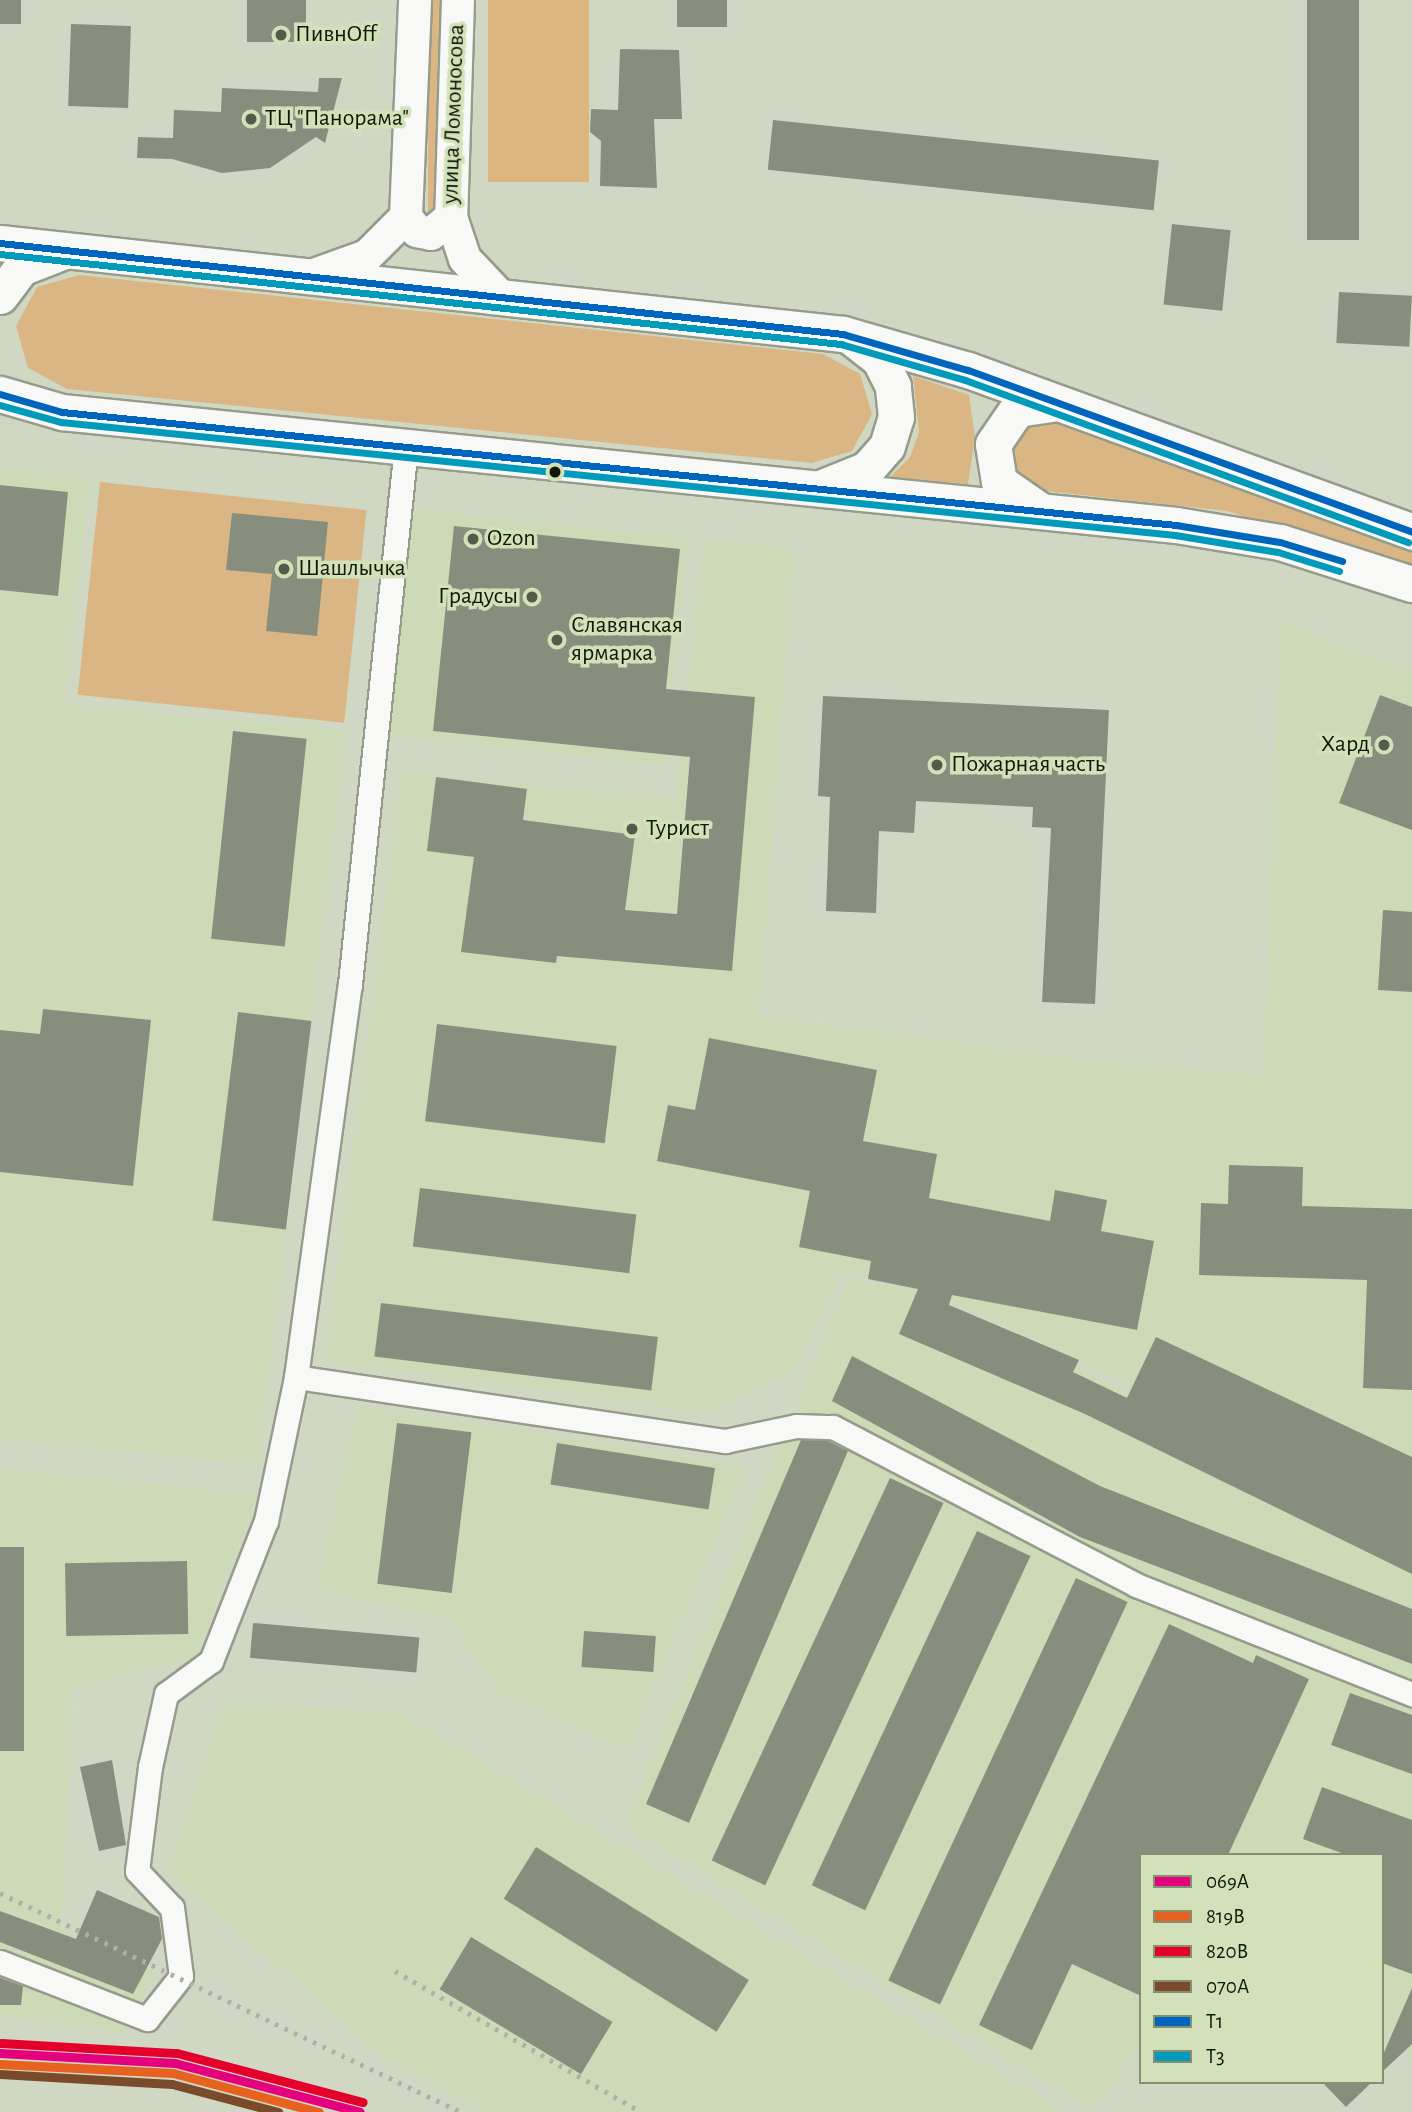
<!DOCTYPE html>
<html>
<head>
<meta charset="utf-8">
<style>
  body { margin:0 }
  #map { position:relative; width:1412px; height:2112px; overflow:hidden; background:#d0d8c3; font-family:"Alegreya Sans",sans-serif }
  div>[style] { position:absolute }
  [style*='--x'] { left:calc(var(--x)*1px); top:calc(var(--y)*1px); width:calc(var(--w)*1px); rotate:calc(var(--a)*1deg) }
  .built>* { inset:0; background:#cddab7; transform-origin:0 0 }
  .green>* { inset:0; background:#dab685; transform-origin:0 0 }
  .forest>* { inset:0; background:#ddb57e; transform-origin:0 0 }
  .building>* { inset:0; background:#888e7e; transform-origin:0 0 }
  .roads { filter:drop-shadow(2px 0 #969c8b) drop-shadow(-2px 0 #969c8b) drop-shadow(0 2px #969c8b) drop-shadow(0 -2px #969c8b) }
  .street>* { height:23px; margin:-11.5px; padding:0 11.5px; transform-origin:11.5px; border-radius:11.5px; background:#f8f9f6 }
  .secondary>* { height:32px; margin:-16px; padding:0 16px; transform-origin:16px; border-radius:16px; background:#f8f9f6 }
  .primary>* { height:35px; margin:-17.5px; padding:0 17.5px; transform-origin:17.5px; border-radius:17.5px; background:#f8f9f6 }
  .rail>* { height:5px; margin-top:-2.5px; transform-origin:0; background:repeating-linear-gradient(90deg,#aeb0aa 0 3.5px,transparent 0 10.5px) }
  .bus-1>* { height:7px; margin:-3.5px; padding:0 3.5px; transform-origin:3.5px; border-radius:3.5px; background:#0065bd }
  .bus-2>* { height:7px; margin:-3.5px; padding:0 3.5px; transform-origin:3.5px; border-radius:3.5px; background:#029aba }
  .rail-1>* { height:9px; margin:-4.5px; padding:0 4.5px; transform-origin:4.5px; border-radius:4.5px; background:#e5007d }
  .rail-2>* { height:9px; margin:-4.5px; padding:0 4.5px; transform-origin:4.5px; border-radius:4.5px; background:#e76121 }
  .rail-3>* { height:9px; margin:-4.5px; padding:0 4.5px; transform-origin:4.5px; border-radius:4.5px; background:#e4002b }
  .rail-4>* { height:9px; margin:-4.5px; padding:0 4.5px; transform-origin:4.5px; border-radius:4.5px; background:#7a4b2a }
  .dots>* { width:19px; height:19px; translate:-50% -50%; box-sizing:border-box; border:4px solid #d2e1ba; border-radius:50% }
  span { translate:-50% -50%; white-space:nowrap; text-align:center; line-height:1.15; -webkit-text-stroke:7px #d2e1ba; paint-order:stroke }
  .poi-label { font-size:24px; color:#121709 }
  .left { translate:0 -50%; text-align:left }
  .right { translate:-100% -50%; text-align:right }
  .street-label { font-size:24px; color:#121709 }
  .legend { position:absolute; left:1139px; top:1853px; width:245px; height:231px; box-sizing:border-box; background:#d2e1ba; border:2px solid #859073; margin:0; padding:9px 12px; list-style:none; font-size:21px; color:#121709 }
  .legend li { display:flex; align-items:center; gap:14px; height:35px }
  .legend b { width:35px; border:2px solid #859073 }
</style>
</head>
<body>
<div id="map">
  <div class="built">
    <div style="clip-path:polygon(0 468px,90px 478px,64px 705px,346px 730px,258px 1464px,0 1439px)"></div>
    <div style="left:407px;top:508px;width:282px;height:228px;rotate:6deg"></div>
    <div style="clip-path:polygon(704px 540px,794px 548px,759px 1016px,1096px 1061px,1263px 1075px,1281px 623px,1412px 670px,1412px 1518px,921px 1285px,842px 1274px,793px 1371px,707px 1413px,326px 1361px,401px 773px,675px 799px)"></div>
    <div style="clip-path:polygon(848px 1280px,910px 1289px,1412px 1527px,1412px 2058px,1382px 2029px,1382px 1855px,1141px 1855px,1141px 2044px,1091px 2109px,624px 1825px)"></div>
    <div style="clip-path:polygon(357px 1405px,746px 1467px,627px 1750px,500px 1693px,452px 1620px,318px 1589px)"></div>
    <div style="clip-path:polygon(0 1468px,257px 1495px,196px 1655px,73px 1688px,61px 1930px,156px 1972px,123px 2033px,0 2015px)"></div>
    <div style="clip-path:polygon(222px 1703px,401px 1713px,1065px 2112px,490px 2112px,388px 2060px,169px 1874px)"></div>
  </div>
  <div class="green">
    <div style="left:428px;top:0;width:16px;height:213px"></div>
    <div style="clip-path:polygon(79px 275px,823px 354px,860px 374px,872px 414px,852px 451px,812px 463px,67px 389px,28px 368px,16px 326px,37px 287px)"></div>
    <div style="clip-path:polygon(913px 376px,969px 395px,975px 437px,968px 484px,890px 477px,910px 457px,919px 432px)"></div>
    <div style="clip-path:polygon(1053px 419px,1412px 543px,1412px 569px,1227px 511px,1036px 490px,1013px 474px,1009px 446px,1025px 423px)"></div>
    <div style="left:100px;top:482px;width:268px;height:214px;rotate:6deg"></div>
  </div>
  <div class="forest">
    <div style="left:488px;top:0;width:101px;height:182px"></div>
  </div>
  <div class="building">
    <div style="left:0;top:0;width:21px;height:24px"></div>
    <div style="left:247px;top:0;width:59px;height:42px"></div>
    <div style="left:677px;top:0;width:50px;height:27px"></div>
    <div style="left:1307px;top:0;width:52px;height:240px"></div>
    <div style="left:71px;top:24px;width:60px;height:82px;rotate:2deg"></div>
    <div style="clip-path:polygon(620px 49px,679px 50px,682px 119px,654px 119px,657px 188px,600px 186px,601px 141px,590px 132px,591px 109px,618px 110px)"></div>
    <div style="clip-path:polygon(319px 78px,342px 78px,325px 143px,316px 137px,270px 168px,222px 173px,172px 159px,137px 158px,138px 137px,173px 138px,174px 110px,221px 112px,222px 88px,318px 92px)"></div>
    <div style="left:773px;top:120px;width:388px;height:50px;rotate:6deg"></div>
    <div style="left:1172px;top:224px;width:59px;height:81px;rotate:6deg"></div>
    <div style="left:1339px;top:292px;width:73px;height:51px;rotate:3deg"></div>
    <div style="clip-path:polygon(0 485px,68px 492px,58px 596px,0 590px)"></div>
    <div style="clip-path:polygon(232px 513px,328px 522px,317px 636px,266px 631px,272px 574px,226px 570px)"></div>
    <div style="clip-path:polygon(454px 526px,680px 549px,666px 689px,755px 697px,732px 971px,557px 956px,556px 963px,461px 952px,474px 857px,427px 851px,436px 777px,527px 789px,523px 820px,635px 835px,625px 910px,677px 914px,690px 757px,433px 731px)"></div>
    <div style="clip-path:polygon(1380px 695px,1412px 707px,1412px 830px,1339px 803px)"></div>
    <div style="clip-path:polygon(823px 696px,1109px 710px,1095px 1004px,1042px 1002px,1051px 828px,1032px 827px,1033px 807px,916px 801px,914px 833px,879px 831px,876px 913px,826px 911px,830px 797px,818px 796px)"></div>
    <div style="left:233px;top:731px;width:74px;height:209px;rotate:6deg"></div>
    <div style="clip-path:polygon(1383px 910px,1412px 912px,1412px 992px,1378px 990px)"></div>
    <div style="clip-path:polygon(43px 1009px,151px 1020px,133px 1186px,0 1172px,0 1030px,40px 1034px)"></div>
    <div style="left:238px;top:1012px;width:74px;height:210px;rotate:7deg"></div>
    <div style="left:437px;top:1024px;width:181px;height:98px;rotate:7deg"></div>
    <div style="clip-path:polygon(709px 1038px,877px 1070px,863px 1141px,937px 1154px,929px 1198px,1050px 1221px,1055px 1190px,1107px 1200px,1101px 1231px,1154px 1241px,1137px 1330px,952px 1295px,949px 1305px,1079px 1360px,1073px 1372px,1127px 1398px,1156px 1337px,1412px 1457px,1412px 1574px,1085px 1414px,899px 1334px,918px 1289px,868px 1279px,871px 1261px,799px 1247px,810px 1191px,657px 1161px,668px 1105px,695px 1110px)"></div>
    <div style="clip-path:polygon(1229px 1165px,1303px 1167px,1302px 1206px,1412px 1209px,1412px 1390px,1363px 1388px,1367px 1280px,1199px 1275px,1201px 1203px,1228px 1204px)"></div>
    <div style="left:420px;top:1188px;width:218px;height:59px;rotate:7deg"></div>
    <div style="left:381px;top:1303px;width:279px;height:54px;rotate:7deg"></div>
    <div style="clip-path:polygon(852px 1356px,1100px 1486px,1412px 1609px,1412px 1664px,1080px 1537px,832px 1401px)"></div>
    <div style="left:397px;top:1423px;width:75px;height:162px;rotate:7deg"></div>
    <div style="clip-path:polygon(801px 1440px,828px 1441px,848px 1451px,689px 1823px,646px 1804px)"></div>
    <div style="left:557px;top:1443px;width:160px;height:42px;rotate:9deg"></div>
    <div style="left:890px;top:1478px;width:59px;height:422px;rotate:25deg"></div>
    <div style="left:977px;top:1531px;width:59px;height:391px;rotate:25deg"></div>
    <div style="left:0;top:1547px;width:24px;height:204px"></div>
    <div style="left:187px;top:1561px;width:73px;height:122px;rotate:89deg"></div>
    <div style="left:1076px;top:1578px;width:57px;height:444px;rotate:25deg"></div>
    <div style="left:253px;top:1623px;width:167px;height:35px;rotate:5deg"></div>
    <div style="clip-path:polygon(1169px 1624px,1253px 1663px,1256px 1655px,1309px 1679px,1228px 1855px,1141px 1855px,1141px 1996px,1072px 1964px,1032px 2050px,979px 2025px)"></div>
    <div style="left:584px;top:1631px;width:72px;height:36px;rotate:4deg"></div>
    <div style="clip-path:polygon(1350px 1693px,1412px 1715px,1412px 1774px,1331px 1745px)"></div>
    <div style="clip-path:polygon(112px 1760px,126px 1845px,99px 1851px,80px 1767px)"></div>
    <div style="clip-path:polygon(1322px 1787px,1412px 1820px,1412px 1974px,1382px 1963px,1382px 1855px,1347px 1855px,1303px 1839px)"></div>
    <div style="left:536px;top:1847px;width:251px;height:61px;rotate:32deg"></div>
    <div style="clip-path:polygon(97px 1890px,159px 1917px,162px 1939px,133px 1994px,0 1942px,0 1911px,76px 1939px)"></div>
    <div style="left:471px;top:1937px;width:165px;height:61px;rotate:31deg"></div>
    <div style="clip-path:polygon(0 1978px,23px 1986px,21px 2005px,0 2005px)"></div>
    <div style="clip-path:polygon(1412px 1988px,1412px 2044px,1382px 2072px,1382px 2057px)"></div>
    <div style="clip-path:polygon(1322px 2082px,1372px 2082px,1346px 2107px)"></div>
  </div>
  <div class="roads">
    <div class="street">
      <div style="--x:296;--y:1377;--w:434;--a:8.5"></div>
      <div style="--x:725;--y:1441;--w:73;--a:-11.9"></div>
      <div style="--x:796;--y:1426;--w:37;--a:2"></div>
      <div style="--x:833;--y:1427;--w:342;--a:27.5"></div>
      <div style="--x:1136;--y:1585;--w:297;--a:21.6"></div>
      <div style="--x:0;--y:1962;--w:158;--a:21.2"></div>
      <div style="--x:147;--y:2019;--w:55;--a:-51.7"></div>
      <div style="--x:181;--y:1976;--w:69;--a:-97.5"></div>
      <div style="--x:172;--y:1908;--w:51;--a:-133.4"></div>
      <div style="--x:137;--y:1871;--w:105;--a:-82.9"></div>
      <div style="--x:150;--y:1767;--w:75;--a:-77.6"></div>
      <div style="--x:166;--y:1694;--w:56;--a:-36.3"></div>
      <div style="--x:211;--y:1661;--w:150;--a:-68.6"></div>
      <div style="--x:266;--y:1521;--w:147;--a:-78.2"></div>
      <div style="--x:296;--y:1377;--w:397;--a:-82.2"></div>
      <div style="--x:350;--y:984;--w:541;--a:-84.06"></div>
    </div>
    <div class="secondary">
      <div style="--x:458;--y:0;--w:217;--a:91.8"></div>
      <div style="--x:451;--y:217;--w:44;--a:71.6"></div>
      <div style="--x:465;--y:259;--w:51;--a:46.6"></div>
      <div style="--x:406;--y:217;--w:18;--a:52"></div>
      <div style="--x:417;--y:231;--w:14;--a:12"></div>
      <div style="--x:431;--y:234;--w:26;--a:-40"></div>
      <div style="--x:311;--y:276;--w:59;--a:-19.7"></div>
      <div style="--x:367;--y:256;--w:55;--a:-45"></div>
      <div style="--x:406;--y:217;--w:217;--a:-87.6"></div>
    </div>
    <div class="primary">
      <div style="--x:0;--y:243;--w:848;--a:6.16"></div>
      <div style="--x:843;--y:334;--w:130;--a:16.1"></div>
      <div style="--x:968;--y:370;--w:473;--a:20"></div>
      <div style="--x:0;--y:296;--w:35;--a:-53"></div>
      <div style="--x:21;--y:268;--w:44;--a:-21.3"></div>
      <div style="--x:0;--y:394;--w:65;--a:16.2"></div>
      <div style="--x:62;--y:412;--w:1120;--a:5.79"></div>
      <div style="--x:1176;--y:525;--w:105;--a:9.3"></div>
      <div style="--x:1280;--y:542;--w:139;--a:17.7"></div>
      <div style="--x:825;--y:486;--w:45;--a:-22"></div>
      <div style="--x:867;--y:469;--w:30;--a:-49"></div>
      <div style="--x:887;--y:446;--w:30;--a:-73"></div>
      <div style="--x:896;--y:417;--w:31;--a:-96"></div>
      <div style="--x:893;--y:386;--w:30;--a:-117"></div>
      <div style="--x:879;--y:359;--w:34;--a:-142"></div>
      <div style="--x:1038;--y:509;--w:47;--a:-145.3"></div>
      <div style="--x:999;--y:482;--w:38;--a:-99"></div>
      <div style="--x:993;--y:444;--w:42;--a:-55.6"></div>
      <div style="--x:1017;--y:409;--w:40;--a:-8.5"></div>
    </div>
  </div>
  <div class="rail">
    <div style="--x:0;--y:1893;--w:510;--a:25.41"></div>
    <div style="--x:395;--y:1971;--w:284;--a:29.8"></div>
  </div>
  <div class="bus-1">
    <div style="--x:0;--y:243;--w:848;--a:6.16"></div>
    <div style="--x:843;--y:334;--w:130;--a:16.1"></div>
    <div style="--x:968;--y:370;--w:473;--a:20"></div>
    <div style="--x:0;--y:394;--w:65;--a:16.2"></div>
    <div style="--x:62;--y:412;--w:1120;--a:5.79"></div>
    <div style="--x:1176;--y:525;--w:105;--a:9.3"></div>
    <div style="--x:1280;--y:542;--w:65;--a:17"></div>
  </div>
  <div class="bus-2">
    <div style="--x:0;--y:254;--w:846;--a:6.11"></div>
    <div style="--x:841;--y:344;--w:129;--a:16.2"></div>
    <div style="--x:965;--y:380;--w:472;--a:20.1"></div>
    <div style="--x:0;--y:405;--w:63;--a:15.6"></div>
    <div style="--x:61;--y:422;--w:1120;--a:5.79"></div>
    <div style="--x:1175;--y:535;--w:104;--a:9.4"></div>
    <div style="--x:1278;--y:552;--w:64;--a:17.3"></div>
  </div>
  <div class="rail-1">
    <div style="--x:0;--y:2053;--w:175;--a:3.3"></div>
    <div style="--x:175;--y:2063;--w:191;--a:14.8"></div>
  </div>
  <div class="rail-2">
    <div style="--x:0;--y:2064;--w:173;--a:3"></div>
    <div style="--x:173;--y:2073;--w:151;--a:15"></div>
  </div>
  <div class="rail-3">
    <div style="--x:1;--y:2043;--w:176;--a:3.3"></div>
    <div style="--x:177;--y:2053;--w:192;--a:14.8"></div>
  </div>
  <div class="rail-4">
    <div style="--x:0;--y:2074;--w:172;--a:3.3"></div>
    <div style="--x:172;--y:2084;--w:110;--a:14.8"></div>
  </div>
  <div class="dots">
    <div style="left:281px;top:35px;background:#545b4a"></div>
    <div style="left:251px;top:119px;background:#545b4a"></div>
    <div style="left:555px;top:472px;background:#121709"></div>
    <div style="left:473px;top:539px;background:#545b4a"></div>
    <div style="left:284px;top:569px;background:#545b4a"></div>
    <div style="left:532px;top:597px;background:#545b4a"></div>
    <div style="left:557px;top:640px;background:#545b4a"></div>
    <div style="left:1384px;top:745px;background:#545b4a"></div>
    <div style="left:937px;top:765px;background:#545b4a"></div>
    <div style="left:632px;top:829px;background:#545b4a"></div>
  </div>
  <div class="poi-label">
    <span class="left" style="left:295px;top:35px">ПивнOff</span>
    <span class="left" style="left:265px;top:119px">ТЦ "Панорама"</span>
    <span class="left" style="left:487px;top:539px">Ozon</span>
    <span class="left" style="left:298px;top:569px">Шашлычка</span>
    <span class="right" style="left:518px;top:597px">Градусы</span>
    <span class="left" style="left:571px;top:640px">Славянская<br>ярмарка</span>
    <span class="right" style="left:1370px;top:745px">Хард</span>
    <span class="left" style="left:951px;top:765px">Пожарная часть</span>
    <span class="left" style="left:646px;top:829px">Турист</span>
  </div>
  <div class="street-label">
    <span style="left:454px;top:114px;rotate:-88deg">улица Ломоносова</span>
  </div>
  <ul class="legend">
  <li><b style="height:9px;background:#e5007d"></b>069А</li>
  <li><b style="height:9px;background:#e76121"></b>819В</li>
  <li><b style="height:9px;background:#e4002b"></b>820В</li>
  <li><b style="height:9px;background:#7a4b2a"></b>070А</li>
  <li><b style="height:9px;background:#0065bd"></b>Т1</li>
  <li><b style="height:9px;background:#029aba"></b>Т3</li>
  </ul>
</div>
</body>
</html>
